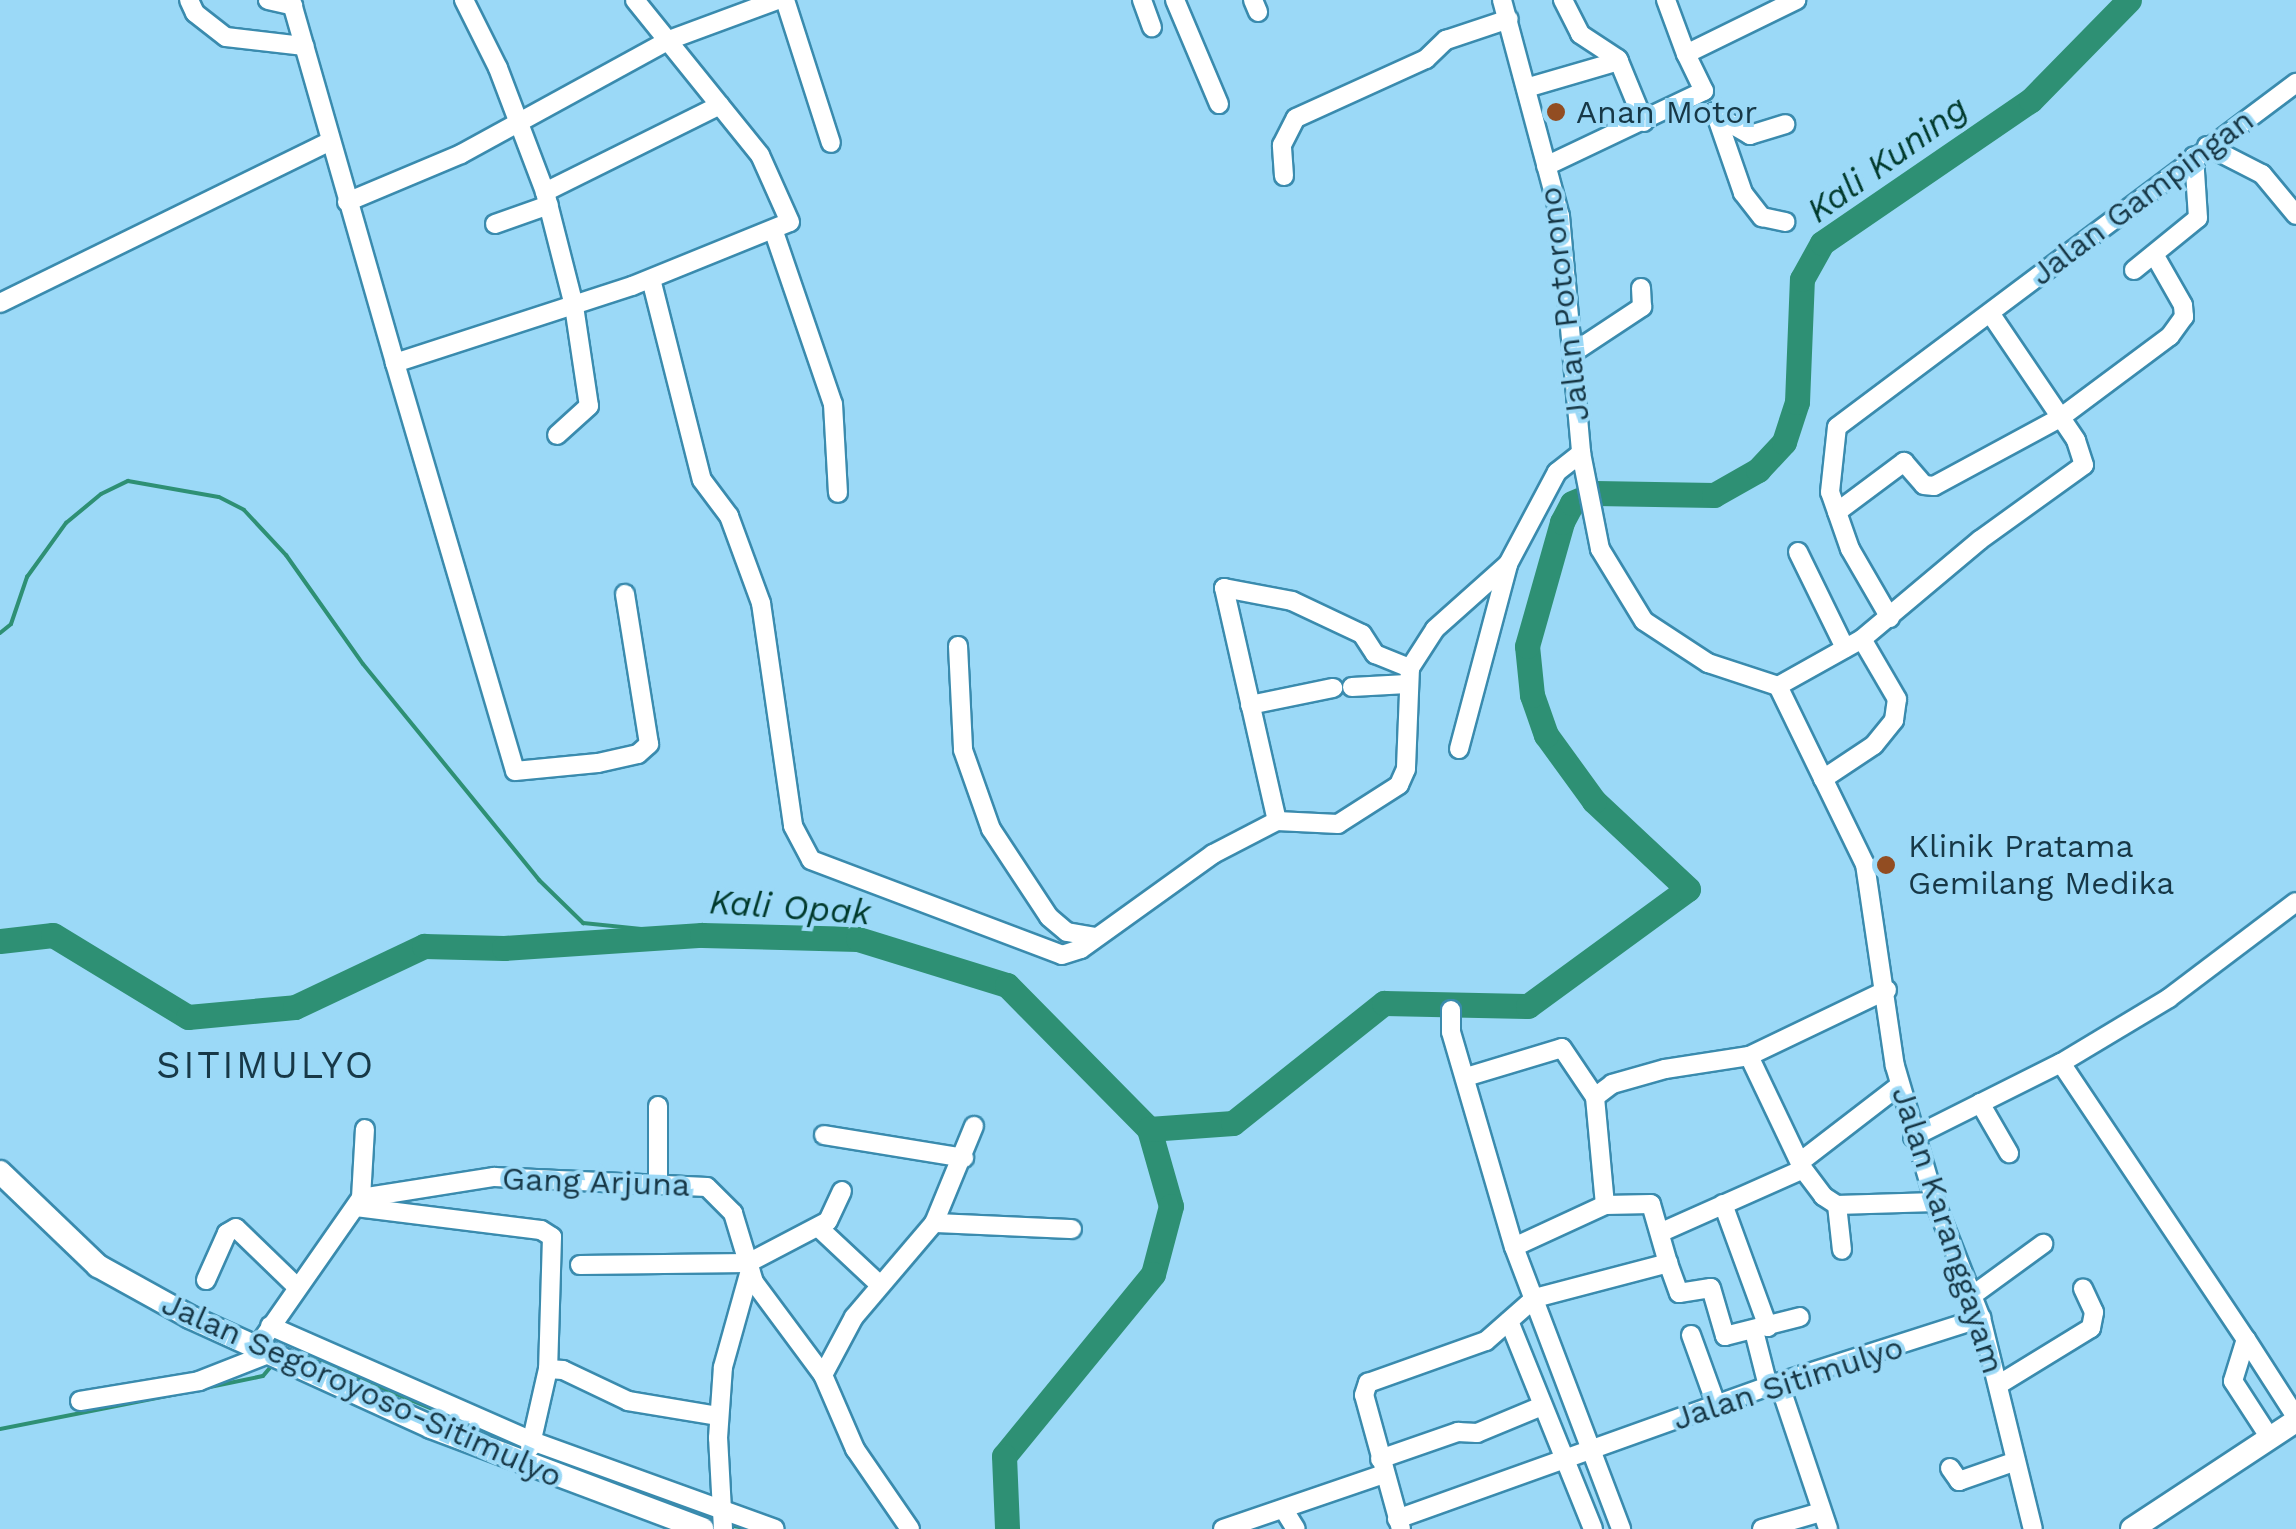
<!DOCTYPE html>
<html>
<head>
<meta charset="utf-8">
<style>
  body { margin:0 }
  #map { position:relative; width:2296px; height:1529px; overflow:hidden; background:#9bd9f7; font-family:"Work Sans",sans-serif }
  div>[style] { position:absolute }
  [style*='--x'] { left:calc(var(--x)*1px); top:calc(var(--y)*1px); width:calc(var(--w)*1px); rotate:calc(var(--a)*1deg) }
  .stream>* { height:4px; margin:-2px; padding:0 2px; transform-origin:2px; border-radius:2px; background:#2e9074 }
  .river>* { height:25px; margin:-12.5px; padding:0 12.5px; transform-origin:12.5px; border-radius:12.5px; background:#2e9074 }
  .roads { filter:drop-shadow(2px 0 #3a8bae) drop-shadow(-2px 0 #3a8bae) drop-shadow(0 2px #3a8bae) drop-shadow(0 -2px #3a8bae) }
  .minor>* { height:18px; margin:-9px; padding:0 9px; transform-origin:9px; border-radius:9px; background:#fff }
  .major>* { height:22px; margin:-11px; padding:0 11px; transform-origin:11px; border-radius:11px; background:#fff }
  .dots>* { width:28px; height:28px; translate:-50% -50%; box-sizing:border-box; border:5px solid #9bd9f7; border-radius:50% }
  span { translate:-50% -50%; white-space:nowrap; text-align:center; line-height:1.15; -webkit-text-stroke:8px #9bd9f7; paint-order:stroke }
  .poi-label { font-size:32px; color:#173847 }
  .left { translate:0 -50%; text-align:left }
  .street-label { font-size:32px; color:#173847 }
  .water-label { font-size:35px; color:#003a2c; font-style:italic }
  .quarter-label { font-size:38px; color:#173847; letter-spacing:2.5px }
</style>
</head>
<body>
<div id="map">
  <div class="stream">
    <div style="--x:0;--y:633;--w:14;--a:-39"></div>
    <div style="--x:11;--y:624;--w:50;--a:-71.2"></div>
    <div style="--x:27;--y:577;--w:67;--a:-54.2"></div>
    <div style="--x:66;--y:523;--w:45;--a:-39.6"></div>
    <div style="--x:101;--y:494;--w:30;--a:-26"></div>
    <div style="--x:128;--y:481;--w:92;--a:10"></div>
    <div style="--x:219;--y:497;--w:28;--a:27"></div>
    <div style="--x:244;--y:510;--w:62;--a:47"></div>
    <div style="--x:286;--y:555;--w:133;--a:54.8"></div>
    <div style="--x:363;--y:664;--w:279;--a:50.8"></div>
    <div style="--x:539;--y:880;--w:62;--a:44.3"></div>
    <div style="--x:583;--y:923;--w:120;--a:5.8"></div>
    <div style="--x:285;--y:1348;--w:259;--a:22.5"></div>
    <div style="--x:205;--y:1388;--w:59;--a:-11.7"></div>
    <div style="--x:263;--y:1376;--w:16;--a:-50"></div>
    <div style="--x:0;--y:1429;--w:179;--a:-11.2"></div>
    <div style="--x:533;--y:1451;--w:85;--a:22.1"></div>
    <div style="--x:639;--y:1493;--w:81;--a:20.9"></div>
    <div style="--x:729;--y:1525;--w:20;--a:11"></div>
  </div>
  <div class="river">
    <div style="--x:0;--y:941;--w:53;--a:-6.5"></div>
    <div style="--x:53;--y:935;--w:158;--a:31.3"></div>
    <div style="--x:188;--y:1017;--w:107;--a:-5.3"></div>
    <div style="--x:295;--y:1007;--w:143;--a:-25.3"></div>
    <div style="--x:424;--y:946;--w:80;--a:1.4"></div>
    <div style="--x:504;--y:948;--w:198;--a:-3.8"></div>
    <div style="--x:702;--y:935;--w:156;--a:1.5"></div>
    <div style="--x:858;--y:939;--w:156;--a:17.2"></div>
    <div style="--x:1007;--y:985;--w:202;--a:45.4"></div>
    <div style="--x:1149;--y:1129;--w:80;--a:74.1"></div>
    <div style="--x:1171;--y:1206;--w:70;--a:104.8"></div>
    <div style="--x:1153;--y:1274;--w:235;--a:129.3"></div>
    <div style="--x:1004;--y:1456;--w:73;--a:87.6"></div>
    <div style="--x:1149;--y:1129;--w:84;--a:-4.1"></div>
    <div style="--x:1233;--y:1123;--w:193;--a:-38.5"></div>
    <div style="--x:1384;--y:1003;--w:144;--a:1.2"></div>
    <div style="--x:1528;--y:1006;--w:198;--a:-36.2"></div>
    <div style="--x:1688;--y:889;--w:129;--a:-136.9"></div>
    <div style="--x:1594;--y:801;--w:82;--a:-126"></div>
    <div style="--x:1546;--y:735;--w:42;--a:-109.3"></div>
    <div style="--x:1532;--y:695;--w:49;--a:-95.8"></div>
    <div style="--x:1527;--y:646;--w:129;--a:-74.2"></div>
    <div style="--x:1562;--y:522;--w:21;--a:-62"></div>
    <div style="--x:1572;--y:503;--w:25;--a:-23"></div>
    <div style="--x:1595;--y:493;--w:119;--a:1"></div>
    <div style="--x:1714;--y:495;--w:51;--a:-29.6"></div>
    <div style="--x:1758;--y:470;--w:38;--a:-47"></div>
    <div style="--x:1784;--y:442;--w:42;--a:-72"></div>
    <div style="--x:1797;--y:402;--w:123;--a:-87.7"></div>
    <div style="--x:1802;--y:279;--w:41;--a:-60.9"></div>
    <div style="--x:1822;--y:243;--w:253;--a:-34.4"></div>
    <div style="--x:2031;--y:100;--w:140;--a:-45.6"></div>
  </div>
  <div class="roads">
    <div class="minor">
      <div style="--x:189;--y:0;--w:14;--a:65"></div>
      <div style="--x:195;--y:13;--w:39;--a:38"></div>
      <div style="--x:226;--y:37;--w:79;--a:6.6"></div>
      <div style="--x:268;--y:0;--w:26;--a:13"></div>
      <div style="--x:291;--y:0;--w:378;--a:74"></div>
      <div style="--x:395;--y:363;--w:249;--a:-18"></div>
      <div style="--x:632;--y:286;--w:170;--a:-22.1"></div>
      <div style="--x:790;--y:222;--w:73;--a:-114.1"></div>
      <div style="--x:760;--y:155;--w:199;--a:-128.9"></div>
      <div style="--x:464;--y:0;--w:76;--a:63.4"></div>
      <div style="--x:498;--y:68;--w:133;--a:69.2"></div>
      <div style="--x:545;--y:192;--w:118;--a:75.7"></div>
      <div style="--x:574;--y:306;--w:101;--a:81.5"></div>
      <div style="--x:589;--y:406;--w:43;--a:137.8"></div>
      <div style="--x:785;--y:0;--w:150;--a:72.2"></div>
      <div style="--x:1142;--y:0;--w:29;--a:70"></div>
      <div style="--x:1175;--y:0;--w:113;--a:67.1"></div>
      <div style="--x:1253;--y:0;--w:13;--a:67"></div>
      <div style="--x:1502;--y:0;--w:224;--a:75"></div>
      <div style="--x:1560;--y:216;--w:238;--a:84.9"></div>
      <div style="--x:1581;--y:453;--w:98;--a:78.8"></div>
      <div style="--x:1600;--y:549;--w:84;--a:58.6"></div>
      <div style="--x:1644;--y:621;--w:77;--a:33.3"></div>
      <div style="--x:1708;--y:663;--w:74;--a:18.2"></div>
      <div style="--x:1778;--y:686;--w:198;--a:64"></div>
      <div style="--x:1865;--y:864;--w:204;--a:81.6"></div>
      <div style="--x:1895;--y:1066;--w:142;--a:73.6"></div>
      <div style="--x:1935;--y:1202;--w:125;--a:68.4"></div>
      <div style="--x:1981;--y:1318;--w:217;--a:76.2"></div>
      <div style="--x:1563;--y:0;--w:38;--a:63"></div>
      <div style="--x:1580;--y:34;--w:45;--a:33.3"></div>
      <div style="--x:1618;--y:59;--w:68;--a:67.6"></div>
      <div style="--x:1666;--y:0;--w:58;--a:69.7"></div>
      <div style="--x:1526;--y:88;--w:97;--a:-16.2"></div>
      <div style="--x:1715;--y:112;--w:86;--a:70.9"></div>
      <div style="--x:1743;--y:193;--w:31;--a:52"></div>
      <div style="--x:1762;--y:217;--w:24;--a:12"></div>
      <div style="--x:1719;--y:117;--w:36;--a:30"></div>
      <div style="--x:1750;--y:135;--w:37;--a:-17"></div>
      <div style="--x:2207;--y:146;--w:62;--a:27"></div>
      <div style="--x:2262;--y:174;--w:53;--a:50.3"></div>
      <div style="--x:1546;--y:166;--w:175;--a:-25.4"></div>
      <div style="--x:1704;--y:91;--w:41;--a:-115.9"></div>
      <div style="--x:1686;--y:54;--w:123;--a:-26.1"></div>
      <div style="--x:1284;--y:176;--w:31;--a:-94"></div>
      <div style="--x:1282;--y:145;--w:30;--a:-63"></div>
      <div style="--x:1296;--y:118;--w:143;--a:-24.4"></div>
      <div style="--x:1426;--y:59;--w:28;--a:-44"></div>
      <div style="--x:1446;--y:40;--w:66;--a:-18.4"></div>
      <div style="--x:545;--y:192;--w:195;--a:-26.4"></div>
      <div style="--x:347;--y:202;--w:124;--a:-22.8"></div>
      <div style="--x:461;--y:154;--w:237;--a:-28.7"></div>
      <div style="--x:669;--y:40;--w:115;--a:-20.3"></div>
      <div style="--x:495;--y:224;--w:57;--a:-19.4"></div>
      <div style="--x:774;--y:232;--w:182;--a:71.1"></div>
      <div style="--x:833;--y:404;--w:89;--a:86.8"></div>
      <div style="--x:2134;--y:270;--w:82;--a:-39.1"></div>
      <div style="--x:2198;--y:218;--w:62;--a:-93.7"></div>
      <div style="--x:651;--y:279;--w:207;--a:75.8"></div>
      <div style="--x:702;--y:480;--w:45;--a:53.1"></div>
      <div style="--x:729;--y:516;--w:93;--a:69.8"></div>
      <div style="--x:761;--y:603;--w:225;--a:81.8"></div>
      <div style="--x:793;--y:826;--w:38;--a:62"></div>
      <div style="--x:811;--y:860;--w:268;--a:20.7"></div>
      <div style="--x:1062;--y:955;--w:20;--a:-18"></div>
      <div style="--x:1081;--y:949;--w:163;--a:-35.7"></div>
      <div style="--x:1213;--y:854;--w:72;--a:-27.3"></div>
      <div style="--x:0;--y:303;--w:366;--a:-26.1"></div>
      <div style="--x:1574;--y:352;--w:82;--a:-33.5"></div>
      <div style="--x:1642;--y:307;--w:19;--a:-93"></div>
      <div style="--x:395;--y:363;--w:425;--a:73.6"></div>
      <div style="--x:515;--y:771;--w:83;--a:-5.5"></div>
      <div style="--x:598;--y:763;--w:41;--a:-12.7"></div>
      <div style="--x:638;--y:754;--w:15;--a:-42"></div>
      <div style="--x:649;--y:744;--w:152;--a:-99.1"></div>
      <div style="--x:1837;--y:512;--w:84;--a:-36.7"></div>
      <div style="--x:1904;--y:462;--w:30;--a:49"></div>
      <div style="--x:1924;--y:485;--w:10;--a:6"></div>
      <div style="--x:1934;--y:486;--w:143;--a:-28.4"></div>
      <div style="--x:2060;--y:418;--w:137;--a:-36.7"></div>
      <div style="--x:2170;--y:336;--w:24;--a:-54"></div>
      <div style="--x:2184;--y:317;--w:12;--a:-95"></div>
      <div style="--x:2183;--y:305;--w:56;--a:-119.7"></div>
      <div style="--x:1798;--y:552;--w:107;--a:63.9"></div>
      <div style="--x:1890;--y:618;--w:80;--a:-120.1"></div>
      <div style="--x:1850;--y:549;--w:60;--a:-109.3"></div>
      <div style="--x:1830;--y:492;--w:65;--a:-83.9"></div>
      <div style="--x:1837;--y:427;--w:574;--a:-36.85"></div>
      <div style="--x:958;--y:646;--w:104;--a:87.2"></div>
      <div style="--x:963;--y:750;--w:84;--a:70.5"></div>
      <div style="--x:991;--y:829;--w:105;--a:56.6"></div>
      <div style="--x:1049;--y:917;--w:23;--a:40"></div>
      <div style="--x:1067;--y:932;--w:28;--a:10"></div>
      <div style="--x:1410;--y:668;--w:101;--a:92.3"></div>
      <div style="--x:1406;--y:769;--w:17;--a:114"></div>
      <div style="--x:1399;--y:785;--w:72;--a:147.4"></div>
      <div style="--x:1338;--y:824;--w:61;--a:-177.2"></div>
      <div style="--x:1277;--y:821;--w:239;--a:-102.8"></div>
      <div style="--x:1224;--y:588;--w:69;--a:10.8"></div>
      <div style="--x:1292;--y:601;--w:77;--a:25.2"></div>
      <div style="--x:1362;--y:634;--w:24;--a:57"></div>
      <div style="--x:1375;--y:654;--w:38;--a:22"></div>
      <div style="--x:1410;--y:668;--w:46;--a:-57.3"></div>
      <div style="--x:1435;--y:629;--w:98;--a:-41.7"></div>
      <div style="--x:1508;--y:564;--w:104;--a:-62"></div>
      <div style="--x:1557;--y:472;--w:31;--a:-38"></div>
      <div style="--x:1778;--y:686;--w:96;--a:-29.2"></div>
      <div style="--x:1862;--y:639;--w:154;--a:-40"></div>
      <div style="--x:1980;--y:540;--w:128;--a:-35.8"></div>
      <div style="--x:2084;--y:465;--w:26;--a:-108"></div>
      <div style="--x:2076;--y:440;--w:153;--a:-124.1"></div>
      <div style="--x:1352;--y:687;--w:55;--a:-3.1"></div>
      <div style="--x:1250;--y:705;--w:85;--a:-11.6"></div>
      <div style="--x:1459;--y:749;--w:190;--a:-75.1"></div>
      <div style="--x:1823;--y:779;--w:61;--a:-33.7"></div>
      <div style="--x:1874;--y:745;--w:32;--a:-51"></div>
      <div style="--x:1894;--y:720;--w:21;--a:-82"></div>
      <div style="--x:1897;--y:699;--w:69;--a:-120.3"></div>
      <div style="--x:1451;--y:1010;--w:22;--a:90"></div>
      <div style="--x:1451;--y:1032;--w:224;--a:73.7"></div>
      <div style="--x:1749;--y:1056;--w:125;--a:64.5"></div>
      <div style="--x:1803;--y:1169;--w:34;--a:53"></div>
      <div style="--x:1823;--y:1196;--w:17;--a:33"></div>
      <div style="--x:1837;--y:1205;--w:98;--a:-1.8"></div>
      <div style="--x:2061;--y:1063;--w:332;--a:56.2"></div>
      <div style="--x:2246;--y:1339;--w:44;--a:107.2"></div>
      <div style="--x:2233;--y:1381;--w:68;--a:57"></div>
      <div style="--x:1466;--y:1077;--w:100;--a:-16.8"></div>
      <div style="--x:1562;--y:1048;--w:59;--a:56"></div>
      <div style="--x:1980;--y:1103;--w:58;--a:59.9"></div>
      <div style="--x:824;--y:1135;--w:142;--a:9.3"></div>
      <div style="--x:1913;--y:1137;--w:165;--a:-26.6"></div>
      <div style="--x:2061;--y:1063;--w:126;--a:-31"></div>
      <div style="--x:2169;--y:998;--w:159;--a:-37.1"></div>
      <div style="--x:1800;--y:1162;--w:126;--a:-37.6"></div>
      <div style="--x:658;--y:1181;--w:75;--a:-90"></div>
      <div style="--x:361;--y:1198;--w:135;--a:-9"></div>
      <div style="--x:494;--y:1177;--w:213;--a:2.7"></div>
      <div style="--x:707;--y:1187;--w:37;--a:45"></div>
      <div style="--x:733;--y:1213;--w:72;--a:73.1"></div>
      <div style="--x:754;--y:1282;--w:116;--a:53.4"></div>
      <div style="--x:823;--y:1375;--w:81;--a:66.6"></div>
      <div style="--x:855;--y:1449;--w:97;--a:55.5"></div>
      <div style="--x:1723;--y:1204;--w:131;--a:69.9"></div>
      <div style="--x:1605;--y:1205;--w:100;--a:155.2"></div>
      <div style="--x:1514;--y:1247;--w:302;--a:69.2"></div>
      <div style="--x:1837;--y:1205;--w:45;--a:83.7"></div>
      <div style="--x:356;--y:1207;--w:186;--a:7.1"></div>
      <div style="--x:541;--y:1230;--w:13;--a:32"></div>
      <div style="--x:552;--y:1237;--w:132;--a:91.7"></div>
      <div style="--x:548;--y:1369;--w:81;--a:102.8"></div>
      <div style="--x:934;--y:1223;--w:138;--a:2.5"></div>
      <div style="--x:818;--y:1227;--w:85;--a:43.1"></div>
      <div style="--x:1664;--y:1231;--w:152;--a:-24"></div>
      <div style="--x:1668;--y:1263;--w:32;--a:70"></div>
      <div style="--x:1679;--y:1293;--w:32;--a:-9"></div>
      <div style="--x:1711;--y:1288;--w:50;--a:73.7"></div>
      <div style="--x:1725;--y:1336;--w:77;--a:-14.2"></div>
      <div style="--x:580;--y:1265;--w:168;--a:-0.7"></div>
      <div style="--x:748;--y:1263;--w:90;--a:-27.7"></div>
      <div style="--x:828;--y:1221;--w:33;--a:-65"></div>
      <div style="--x:206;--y:1280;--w:51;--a:-65.9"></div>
      <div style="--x:227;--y:1233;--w:10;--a:-29"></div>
      <div style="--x:236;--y:1228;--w:83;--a:44"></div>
      <div style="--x:1973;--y:1295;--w:87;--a:-36.1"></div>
      <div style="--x:1509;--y:1321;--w:224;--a:68"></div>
      <div style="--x:270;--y:1326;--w:286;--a:23.7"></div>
      <div style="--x:532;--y:1441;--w:258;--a:19.9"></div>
      <div style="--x:1754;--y:1331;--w:57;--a:75.7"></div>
      <div style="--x:1691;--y:1335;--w:77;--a:70.1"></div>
      <div style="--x:2246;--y:1339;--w:93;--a:57.3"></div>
      <div style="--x:255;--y:1350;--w:185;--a:-55.1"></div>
      <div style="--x:361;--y:1198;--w:69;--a:-86.7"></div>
      <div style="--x:548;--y:1369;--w:15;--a:4"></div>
      <div style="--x:563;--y:1370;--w:72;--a:25.5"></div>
      <div style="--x:628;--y:1401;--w:92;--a:9.4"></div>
      <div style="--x:823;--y:1375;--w:66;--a:-61.9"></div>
      <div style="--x:854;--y:1317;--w:123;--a:-49.6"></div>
      <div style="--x:934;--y:1223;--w:105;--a:-67.6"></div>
      <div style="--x:1779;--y:1383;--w:154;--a:71.4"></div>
      <div style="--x:1998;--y:1385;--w:109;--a:-31.5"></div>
      <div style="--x:2091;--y:1328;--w:16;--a:-79"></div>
      <div style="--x:2094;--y:1312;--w:26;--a:-115"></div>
      <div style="--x:80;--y:1401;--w:121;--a:-9.5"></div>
      <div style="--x:199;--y:1381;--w:74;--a:-21.4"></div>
      <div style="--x:1380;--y:1459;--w:83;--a:-19.1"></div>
      <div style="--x:1458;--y:1432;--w:19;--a:3"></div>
      <div style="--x:1477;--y:1433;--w:70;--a:-22.6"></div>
      <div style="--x:1950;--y:1468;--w:16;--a:55"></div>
      <div style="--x:1959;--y:1481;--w:60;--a:-19.3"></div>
      <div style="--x:1284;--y:1510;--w:22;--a:58"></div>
      <div style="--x:1397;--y:1519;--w:394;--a:-19.7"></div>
      <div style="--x:1768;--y:1386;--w:224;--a:-17.7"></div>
      <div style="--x:723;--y:1529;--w:91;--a:-93.1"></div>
      <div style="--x:718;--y:1438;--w:71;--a:-86"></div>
      <div style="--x:723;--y:1367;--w:101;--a:-74.4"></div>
      <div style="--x:1223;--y:1529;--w:170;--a:-18.9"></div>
      <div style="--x:1401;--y:1529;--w:139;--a:-105.4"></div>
      <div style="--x:1364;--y:1395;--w:13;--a:-72"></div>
      <div style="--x:1368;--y:1383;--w:125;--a:-19.6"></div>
      <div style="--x:1486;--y:1341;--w:65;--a:-41.3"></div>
      <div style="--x:1535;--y:1298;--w:138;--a:-14.7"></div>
      <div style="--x:1668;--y:1263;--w:61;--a:-106.1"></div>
      <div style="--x:1651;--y:1204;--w:46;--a:178.8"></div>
      <div style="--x:1605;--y:1205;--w:108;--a:-95.3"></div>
      <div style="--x:1595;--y:1097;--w:21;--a:-37"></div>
      <div style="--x:1612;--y:1084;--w:55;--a:-15.8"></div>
      <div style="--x:1665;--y:1069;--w:85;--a:-8.8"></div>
      <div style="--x:1749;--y:1056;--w:153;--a:-25.6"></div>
      <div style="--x:1762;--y:1529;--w:61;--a:-16.1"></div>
    </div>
    <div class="major">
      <div style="--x:0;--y:1172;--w:136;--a:43.8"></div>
      <div style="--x:98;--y:1266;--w:105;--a:29"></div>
      <div style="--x:190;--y:1317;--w:265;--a:24.5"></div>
      <div style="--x:431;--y:1427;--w:290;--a:20.6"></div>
      <div style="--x:2132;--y:1529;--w:196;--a:-33.4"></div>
    </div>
  </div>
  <div class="dots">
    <div style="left:1556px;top:112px;background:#924d22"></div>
    <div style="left:1886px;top:865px;background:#924d22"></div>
  </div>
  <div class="poi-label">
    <span class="left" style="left:1576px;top:112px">Anan Motor</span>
    <span class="left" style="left:1908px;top:865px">Klinik Pratama<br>Gemilang Medika</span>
  </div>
  <div class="street-label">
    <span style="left:2142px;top:197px;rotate:-37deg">Jalan Gampingan</span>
    <span style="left:1564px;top:304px;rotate:-97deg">Jalan Potorono</span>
    <span style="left:596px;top:1182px;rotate:2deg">Gang Arjuna</span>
    <span style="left:1948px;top:1230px;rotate:72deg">Jalan Karanggayam</span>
    <span style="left:1788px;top:1383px;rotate:-18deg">Jalan Sitimulyo</span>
    <span style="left:362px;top:1390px;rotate:24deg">Jalan Segoroyoso-Sitimulyo</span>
  </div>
  <div class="water-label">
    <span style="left:1887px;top:159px;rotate:-36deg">Kali Kuning</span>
    <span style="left:790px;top:907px;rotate:4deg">Kali Opak</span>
  </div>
  <div class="quarter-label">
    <span style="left:266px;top:1066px">SITIMULYO</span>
  </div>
</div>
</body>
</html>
